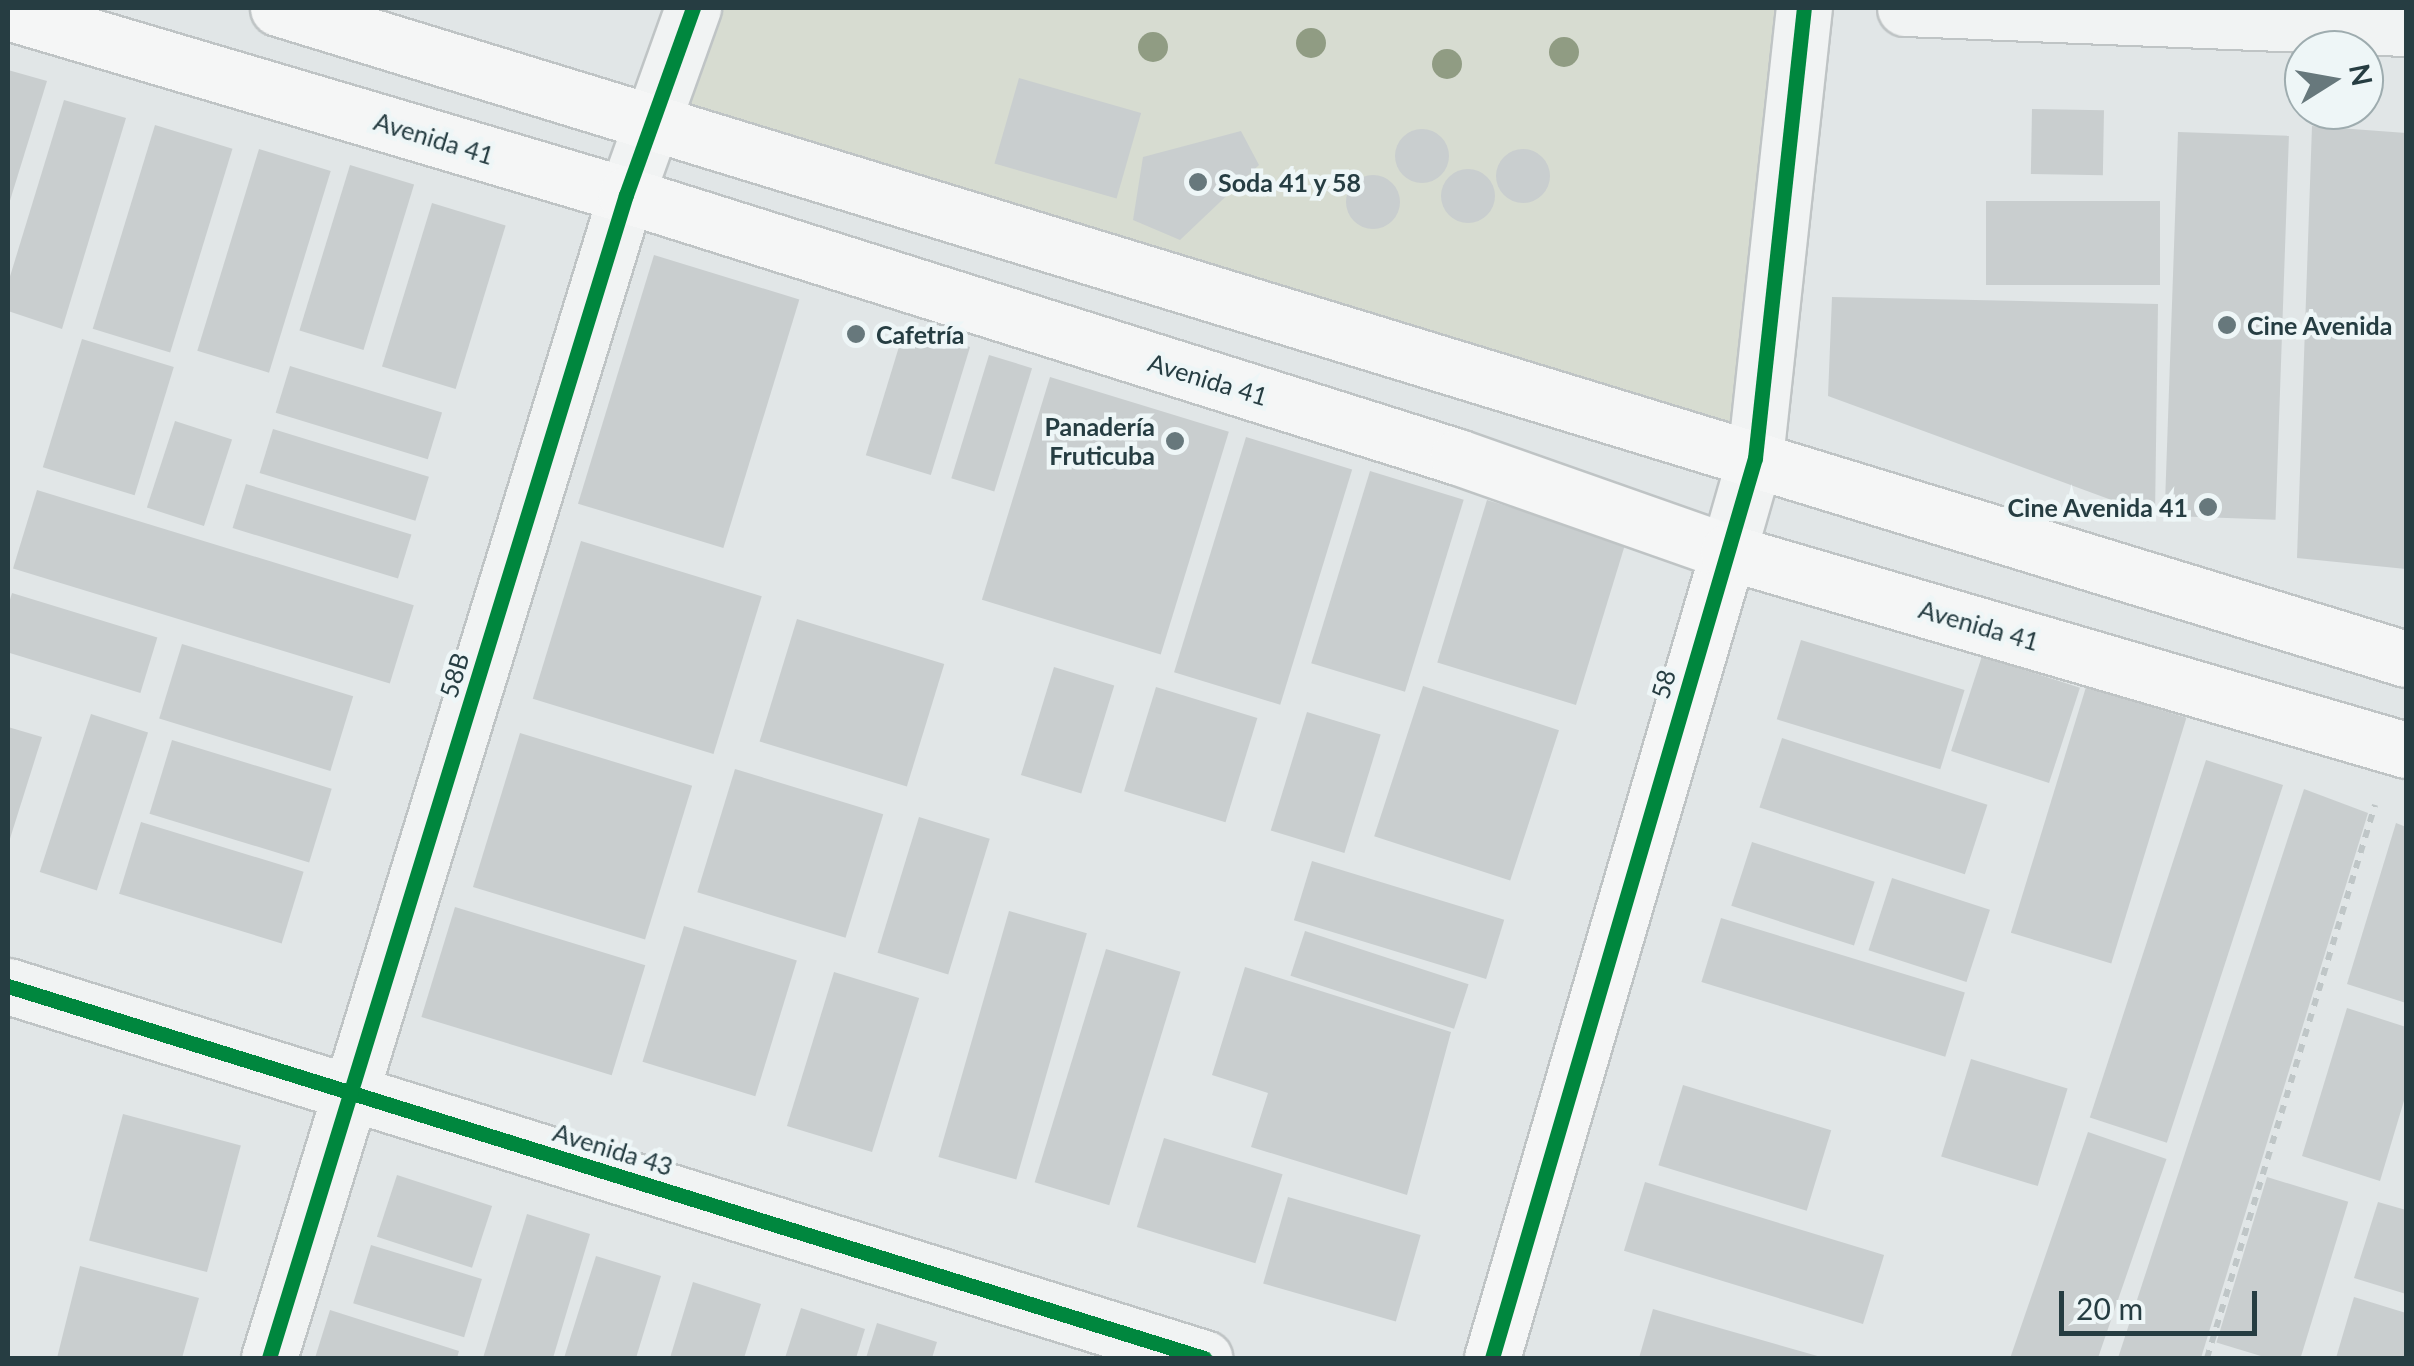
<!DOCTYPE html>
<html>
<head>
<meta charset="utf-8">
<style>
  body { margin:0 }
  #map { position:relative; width:2414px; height:1366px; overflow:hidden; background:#e1e6e7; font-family:Lato,sans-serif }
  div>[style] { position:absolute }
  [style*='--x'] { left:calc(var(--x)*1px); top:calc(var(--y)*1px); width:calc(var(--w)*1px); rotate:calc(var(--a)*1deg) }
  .green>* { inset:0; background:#d7dcd1 }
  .building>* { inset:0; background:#c9cecf; transform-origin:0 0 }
  .round { border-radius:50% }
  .path>* { height:6px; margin-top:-3px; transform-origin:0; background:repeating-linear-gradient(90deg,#bfc6c7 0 8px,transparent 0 16px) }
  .roads { filter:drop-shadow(2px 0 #bfc4c5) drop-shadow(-2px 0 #bfc4c5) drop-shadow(0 2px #bfc4c5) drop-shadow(0 -2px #bfc4c5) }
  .street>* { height:55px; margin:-27.5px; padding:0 27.5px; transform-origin:27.5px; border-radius:27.5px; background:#f1f3f3 }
  .secondary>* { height:55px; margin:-27.5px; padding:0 27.5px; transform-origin:27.5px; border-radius:27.5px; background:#f5f6f6 }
  .primary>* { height:55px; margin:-27.5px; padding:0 27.5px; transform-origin:27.5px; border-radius:27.5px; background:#f5f6f6 }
  .cycleway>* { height:15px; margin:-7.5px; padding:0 7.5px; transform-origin:7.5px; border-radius:7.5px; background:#00873e }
  .trees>* { width:30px; height:30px; margin:-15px; border-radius:50%; background:#909c83 }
  .dots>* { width:28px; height:28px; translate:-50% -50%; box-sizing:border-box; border:5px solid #eef6f7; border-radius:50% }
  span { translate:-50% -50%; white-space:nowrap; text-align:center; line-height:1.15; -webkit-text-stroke:9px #eef6f7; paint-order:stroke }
  .street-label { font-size:25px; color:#263d42 }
  .poi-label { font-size:25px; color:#263d42; font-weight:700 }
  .left { translate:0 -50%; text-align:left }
  .right { translate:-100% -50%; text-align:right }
  .frame { position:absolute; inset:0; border:10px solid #263d42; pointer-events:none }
  .north { position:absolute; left:2284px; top:30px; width:100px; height:100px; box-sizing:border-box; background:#eef6f7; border:2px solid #9eacaf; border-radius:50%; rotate:79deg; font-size:28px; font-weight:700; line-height:40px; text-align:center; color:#263d42 }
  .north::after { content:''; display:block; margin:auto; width:35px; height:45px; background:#67787c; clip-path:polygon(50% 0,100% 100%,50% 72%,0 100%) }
  .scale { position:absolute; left:2059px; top:1291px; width:198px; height:45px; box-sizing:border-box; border:5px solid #263d42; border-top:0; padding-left:12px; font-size:30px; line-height:35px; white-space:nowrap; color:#263d42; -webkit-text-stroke:8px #eef6f7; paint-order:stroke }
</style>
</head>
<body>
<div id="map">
  <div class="green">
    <div style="clip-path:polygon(693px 8px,1804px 8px,1755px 458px,654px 124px)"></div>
  </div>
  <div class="building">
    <div style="clip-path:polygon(8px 70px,47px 81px,8px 207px)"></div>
    <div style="left:1019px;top:78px;width:127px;height:89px;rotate:16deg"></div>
    <div style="clip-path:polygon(64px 100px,126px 118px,62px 329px,8px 311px,8px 283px)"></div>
    <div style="left:2032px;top:109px;width:72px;height:65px;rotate:1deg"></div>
    <div style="left:155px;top:125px;width:81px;height:213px;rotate:17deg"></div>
    <div style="clip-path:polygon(2312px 126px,2406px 133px,2406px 569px,2297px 558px)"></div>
    <div class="round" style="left:1395px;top:129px;width:54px;height:54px"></div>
    <div style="clip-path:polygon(1241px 131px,1259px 165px,1180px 240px,1133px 220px,1143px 157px)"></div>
    <div style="left:2178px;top:132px;width:111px;height:384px;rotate:2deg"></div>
    <div class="round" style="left:1496px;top:149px;width:54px;height:54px"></div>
    <div style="left:259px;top:149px;width:75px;height:211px;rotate:17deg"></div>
    <div style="left:350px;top:165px;width:67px;height:173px;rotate:17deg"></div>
    <div class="round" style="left:1441px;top:169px;width:54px;height:54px"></div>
    <div class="round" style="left:1346px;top:175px;width:54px;height:54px"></div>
    <div style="left:1986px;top:201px;width:174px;height:84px"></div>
    <div style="left:432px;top:203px;width:77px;height:171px;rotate:17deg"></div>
    <div style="left:654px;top:255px;width:152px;height:260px;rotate:17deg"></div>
    <div style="clip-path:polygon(1832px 297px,2158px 304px,2155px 516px,1828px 396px)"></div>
    <div style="left:905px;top:327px;width:68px;height:134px;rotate:17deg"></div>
    <div style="left:82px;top:339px;width:96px;height:134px;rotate:17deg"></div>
    <div style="left:989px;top:355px;width:45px;height:129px;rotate:17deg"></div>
    <div style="left:290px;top:366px;width:159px;height:49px;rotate:17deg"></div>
    <div style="left:1050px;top:377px;width:187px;height:233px;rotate:17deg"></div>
    <div style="left:175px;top:421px;width:60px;height:91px;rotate:18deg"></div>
    <div style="left:273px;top:429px;width:163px;height:46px;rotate:17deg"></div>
    <div style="left:1246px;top:437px;width:111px;height:246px;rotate:17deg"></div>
    <div style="left:1370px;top:471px;width:98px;height:201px;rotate:17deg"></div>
    <div style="left:246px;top:484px;width:173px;height:46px;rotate:17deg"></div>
    <div style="left:37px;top:490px;width:394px;height:82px;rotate:17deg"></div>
    <div style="left:1487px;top:500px;width:145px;height:170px;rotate:17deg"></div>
    <div style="left:581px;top:541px;width:189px;height:165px;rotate:17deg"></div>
    <div style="left:12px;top:593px;width:152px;height:58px;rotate:17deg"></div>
    <div style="left:797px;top:619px;width:154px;height:128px;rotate:17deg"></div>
    <div style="left:1801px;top:640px;width:171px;height:83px;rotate:17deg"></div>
    <div style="left:182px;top:644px;width:179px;height:78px;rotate:17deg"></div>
    <div style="left:1982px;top:656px;width:103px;height:100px;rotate:18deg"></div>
    <div style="left:1054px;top:667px;width:63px;height:113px;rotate:17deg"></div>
    <div style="left:1423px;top:686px;width:143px;height:158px;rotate:18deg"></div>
    <div style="left:1156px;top:687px;width:106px;height:109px;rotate:17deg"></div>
    <div style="left:2086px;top:687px;width:105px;height:257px;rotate:17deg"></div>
    <div style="left:1307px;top:712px;width:77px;height:124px;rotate:17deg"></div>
    <div style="left:91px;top:714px;width:60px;height:166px;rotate:18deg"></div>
    <div style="clip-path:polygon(8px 727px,42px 737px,8px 845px)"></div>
    <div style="left:520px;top:733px;width:180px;height:161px;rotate:17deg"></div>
    <div style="left:1782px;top:738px;width:216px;height:73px;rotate:18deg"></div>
    <div style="left:172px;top:740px;width:167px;height:77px;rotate:17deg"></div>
    <div style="left:2206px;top:760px;width:81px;height:376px;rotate:18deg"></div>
    <div style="left:735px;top:769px;width:155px;height:129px;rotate:17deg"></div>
    <div style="clip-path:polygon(2304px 789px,2368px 813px,2201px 1358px,2118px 1358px)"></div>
    <div style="left:919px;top:817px;width:74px;height:142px;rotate:17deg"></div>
    <div style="left:141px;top:822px;width:170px;height:75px;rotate:17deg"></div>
    <div style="clip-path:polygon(2396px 823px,2406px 827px,2406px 1003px,2347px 984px)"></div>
    <div style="left:1752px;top:842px;width:129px;height:67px;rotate:18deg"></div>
    <div style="left:1312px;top:861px;width:201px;height:62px;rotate:17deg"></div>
    <div style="left:1892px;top:878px;width:103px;height:76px;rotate:18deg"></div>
    <div style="left:455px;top:907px;width:199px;height:115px;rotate:17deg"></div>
    <div style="left:1009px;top:911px;width:81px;height:256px;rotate:16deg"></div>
    <div style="left:1721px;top:918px;width:255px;height:67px;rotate:17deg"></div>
    <div style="left:684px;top:926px;width:118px;height:142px;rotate:17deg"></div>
    <div style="left:1305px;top:931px;width:172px;height:47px;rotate:18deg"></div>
    <div style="left:1106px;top:949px;width:78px;height:244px;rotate:17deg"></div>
    <div style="clip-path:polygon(1245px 967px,1451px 1032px,1407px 1195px,1251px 1147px,1268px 1093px,1212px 1075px)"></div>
    <div style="left:834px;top:972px;width:89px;height:161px;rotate:17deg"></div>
    <div style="clip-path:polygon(2347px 1008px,2406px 1027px,2406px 1094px,2380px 1181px,2302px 1156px)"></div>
    <div style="left:1971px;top:1059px;width:101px;height:102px;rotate:17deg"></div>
    <div style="left:1683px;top:1085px;width:155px;height:84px;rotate:17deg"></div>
    <div style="left:123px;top:1114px;width:122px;height:131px;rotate:15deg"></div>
    <div style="left:2088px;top:1132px;width:83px;height:238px;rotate:19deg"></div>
    <div style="left:1164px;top:1138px;width:124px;height:93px;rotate:17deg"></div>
    <div style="left:397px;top:1175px;width:100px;height:65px;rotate:18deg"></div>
    <div style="left:2267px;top:1177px;width:85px;height:173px;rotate:17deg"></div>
    <div style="left:1645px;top:1182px;width:250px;height:72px;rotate:17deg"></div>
    <div style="left:1288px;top:1197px;width:138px;height:90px;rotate:16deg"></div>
    <div style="clip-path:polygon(2378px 1202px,2406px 1210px,2406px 1294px,2354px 1278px)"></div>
    <div style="clip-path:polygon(527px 1214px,590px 1234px,553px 1358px,483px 1358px)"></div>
    <div style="left:371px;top:1245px;width:116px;height:61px;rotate:17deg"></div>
    <div style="clip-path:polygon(596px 1256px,661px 1276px,636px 1358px,564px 1358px)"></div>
    <div style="clip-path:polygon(80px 1266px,199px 1298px,182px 1358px,57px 1358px)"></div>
    <div style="clip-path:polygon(693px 1282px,761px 1304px,744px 1358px,670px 1358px)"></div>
    <div style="clip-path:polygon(2354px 1297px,2406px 1313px,2406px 1358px,2336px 1358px)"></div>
    <div style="clip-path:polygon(801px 1308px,865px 1329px,856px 1358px,785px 1358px)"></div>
    <div style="clip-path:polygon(1653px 1309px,1821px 1357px,1821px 1358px,1639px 1358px)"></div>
    <div style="clip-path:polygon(330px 1310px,459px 1351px,457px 1358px,315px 1358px)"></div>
    <div style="clip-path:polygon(877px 1323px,937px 1342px,932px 1358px,866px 1358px)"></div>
  </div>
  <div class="path">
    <div style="--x:2207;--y:1358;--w:578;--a:-73.1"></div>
  </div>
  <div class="roads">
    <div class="street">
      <div style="--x:1905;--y:8;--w:501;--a:2.29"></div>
      <div style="--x:1728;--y:552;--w:98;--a:-74"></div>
      <div style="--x:1755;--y:458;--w:453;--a:-83.8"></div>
      <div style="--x:8;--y:986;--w:1253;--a:17.28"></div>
      <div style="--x:269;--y:1358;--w:1217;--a:-72.94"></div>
      <div style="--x:626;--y:195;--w:199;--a:-70.3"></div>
    </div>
    <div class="secondary">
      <div style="--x:1492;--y:1358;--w:840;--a:-73.68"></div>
    </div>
    <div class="primary">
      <div style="--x:278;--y:8;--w:2225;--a:17.01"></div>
      <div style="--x:8;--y:12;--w:645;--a:16.49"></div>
      <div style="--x:626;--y:195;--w:872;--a:17.48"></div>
      <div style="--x:1458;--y:457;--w:286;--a:19.4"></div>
      <div style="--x:1728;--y:552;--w:706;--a:16.28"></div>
    </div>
  </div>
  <div class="cycleway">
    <div style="--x:8;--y:986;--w:1253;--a:17.28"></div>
    <div style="--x:269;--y:1358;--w:1217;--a:-72.94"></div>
    <div style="--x:626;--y:195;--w:199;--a:-70.3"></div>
    <div style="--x:1492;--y:1358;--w:938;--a:-73.71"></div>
    <div style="--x:1755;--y:458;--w:453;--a:-83.8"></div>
  </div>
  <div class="trees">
    <div style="left:1311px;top:43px"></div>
    <div style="left:1153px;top:47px"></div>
    <div style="left:1564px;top:52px"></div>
    <div style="left:1447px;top:64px"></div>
  </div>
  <div class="dots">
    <div style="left:1198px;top:182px;background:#67787c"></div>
    <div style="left:2227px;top:325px;background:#67787c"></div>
    <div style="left:856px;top:334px;background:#67787c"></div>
    <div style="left:1175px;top:441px;background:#67787c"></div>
    <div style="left:2208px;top:507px;background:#67787c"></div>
  </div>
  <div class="street-label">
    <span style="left:434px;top:138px;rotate:17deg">Avenida 41</span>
    <span style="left:1208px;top:379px;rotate:17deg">Avenida 41</span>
    <span style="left:1979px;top:625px;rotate:16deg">Avenida 41</span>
    <span style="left:454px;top:675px;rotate:-73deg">58B</span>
    <span style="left:1663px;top:684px;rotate:-74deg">58</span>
    <span style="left:613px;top:1149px;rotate:17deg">Avenida 43</span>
  </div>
  <div class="poi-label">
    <span class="left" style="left:1218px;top:182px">Soda 41 y 58</span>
    <span class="left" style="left:2247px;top:325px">Cine Avenida</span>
    <span class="left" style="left:876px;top:334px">Cafetría</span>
    <span class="right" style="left:1155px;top:441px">Panadería<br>Fruticuba</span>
    <span class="right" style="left:2188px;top:507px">Cine Avenida 41</span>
  </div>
  <div class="frame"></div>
  <div class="north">N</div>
  <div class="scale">20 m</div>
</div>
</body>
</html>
